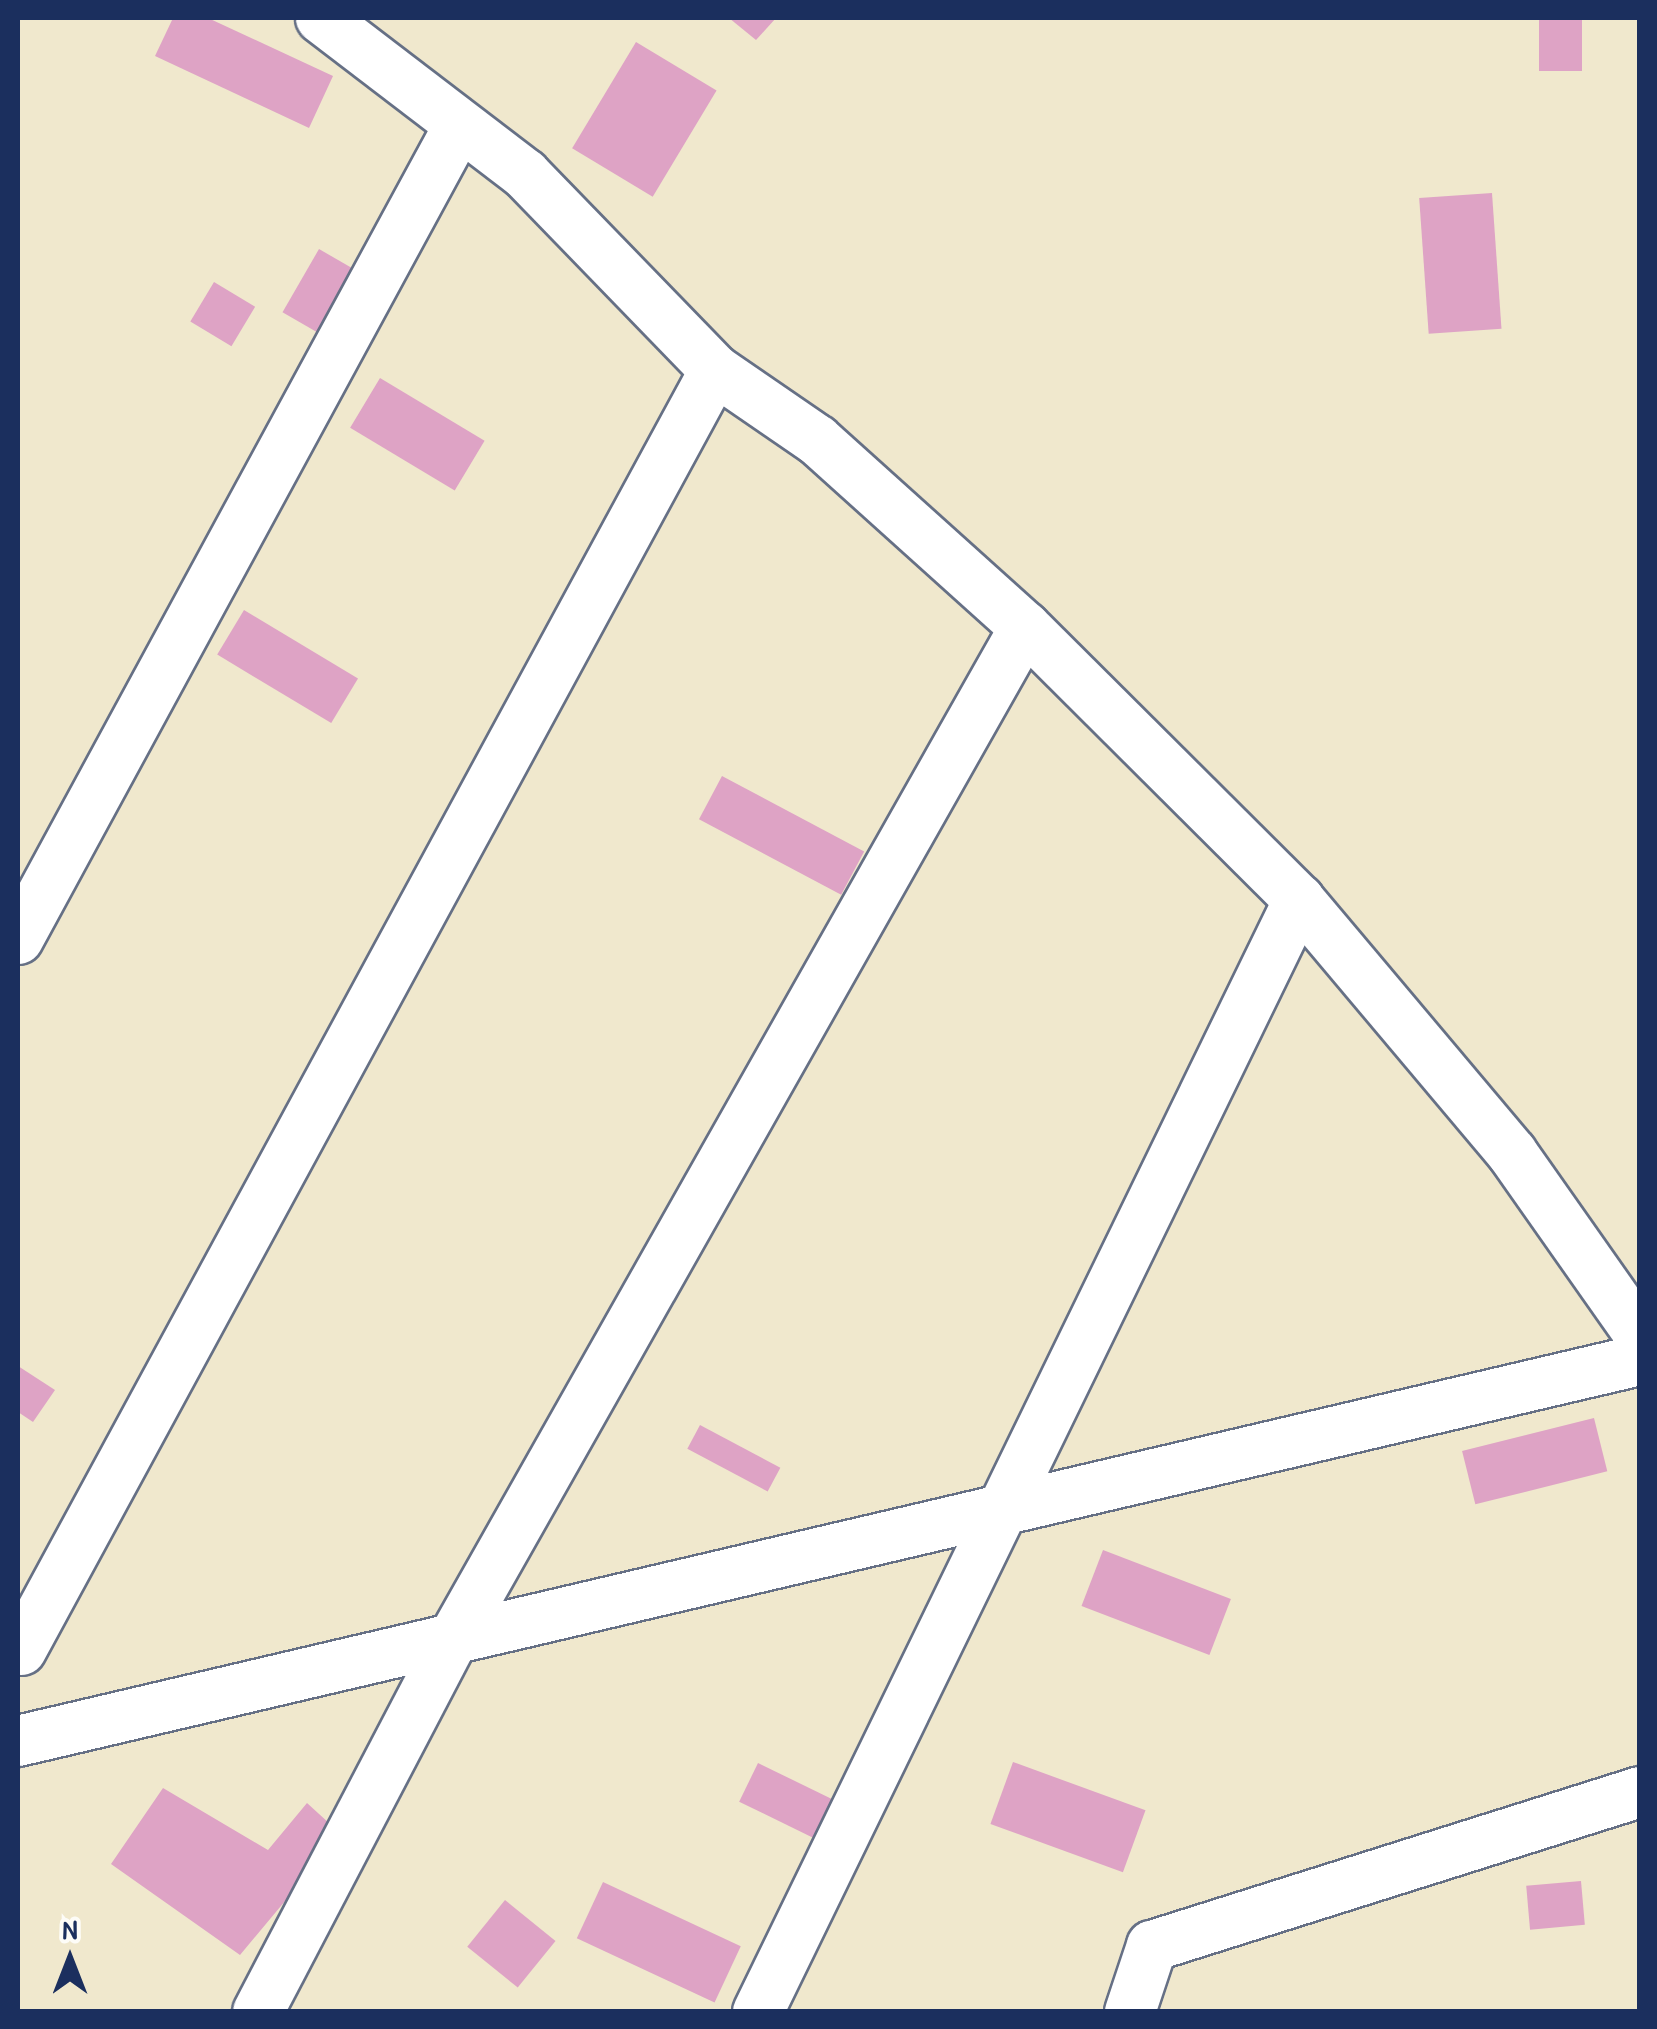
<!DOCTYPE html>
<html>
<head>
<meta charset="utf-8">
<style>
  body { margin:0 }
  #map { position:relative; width:1657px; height:2029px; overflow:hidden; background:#f0e8cd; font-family:"Patrick Hand",sans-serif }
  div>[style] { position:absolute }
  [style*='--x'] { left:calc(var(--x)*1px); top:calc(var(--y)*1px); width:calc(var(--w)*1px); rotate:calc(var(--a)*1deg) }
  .building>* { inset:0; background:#dea3c5; transform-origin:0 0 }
  .roads { filter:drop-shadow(2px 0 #667085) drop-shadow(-2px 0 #667085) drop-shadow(0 2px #667085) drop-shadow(0 -2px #667085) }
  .minor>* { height:50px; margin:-25px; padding:0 25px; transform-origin:25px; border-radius:25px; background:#fff }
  span { translate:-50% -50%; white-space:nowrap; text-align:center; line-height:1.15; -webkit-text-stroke:9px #fdfcf7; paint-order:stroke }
  .frame { position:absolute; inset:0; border:20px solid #1b2f5e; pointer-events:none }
  .north { position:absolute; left:20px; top:1909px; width:100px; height:100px; -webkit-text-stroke:8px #fdfcf7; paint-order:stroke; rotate:0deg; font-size:28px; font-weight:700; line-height:40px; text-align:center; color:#1b2f5e }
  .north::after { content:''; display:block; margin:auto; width:35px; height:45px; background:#1b2f5e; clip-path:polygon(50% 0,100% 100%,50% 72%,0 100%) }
</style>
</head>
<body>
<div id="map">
  <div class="building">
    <div style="clip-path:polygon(173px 18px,208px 18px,333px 76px,309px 128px,155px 56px)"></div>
    <div style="clip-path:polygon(729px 18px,776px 18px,756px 40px)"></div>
    <div style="left:1539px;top:18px;width:43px;height:53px"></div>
    <div style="left:636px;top:42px;width:94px;height:124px;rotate:31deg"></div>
    <div style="left:1492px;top:193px;width:136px;height:73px;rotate:86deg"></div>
    <div style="left:319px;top:249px;width:56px;height:73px;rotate:30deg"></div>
    <div style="left:214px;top:282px;width:48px;height:46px;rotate:31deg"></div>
    <div style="left:380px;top:378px;width:122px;height:58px;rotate:31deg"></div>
    <div style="left:244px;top:610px;width:133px;height:52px;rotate:31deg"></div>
    <div style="left:722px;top:776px;width:161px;height:49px;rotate:28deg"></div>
    <div style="clip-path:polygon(18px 1366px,55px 1390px,33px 1422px,18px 1412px)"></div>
    <div style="left:1594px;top:1418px;width:55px;height:136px;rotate:76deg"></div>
    <div style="left:700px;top:1425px;width:91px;height:27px;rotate:28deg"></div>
    <div style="left:1103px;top:1550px;width:137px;height:60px;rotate:21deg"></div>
    <div style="left:1013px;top:1762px;width:141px;height:66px;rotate:20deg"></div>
    <div style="left:758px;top:1763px;width:85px;height:43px;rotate:26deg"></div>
    <div style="clip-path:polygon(163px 1788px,268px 1850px,307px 1803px,341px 1834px,240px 1955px,111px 1864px)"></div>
    <div style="left:1581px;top:1881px;width:44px;height:55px;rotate:85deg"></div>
    <div style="left:603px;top:1882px;width:152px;height:62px;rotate:25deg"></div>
    <div style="left:505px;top:1900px;width:65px;height:60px;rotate:39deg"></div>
  </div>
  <div class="roads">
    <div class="minor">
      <div style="--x:321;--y:18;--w:257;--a:37.4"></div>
      <div style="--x:525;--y:174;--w:273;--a:45.9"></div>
      <div style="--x:715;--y:370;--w:124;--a:34.5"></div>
      <div style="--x:817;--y:440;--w:280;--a:42"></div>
      <div style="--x:1025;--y:627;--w:387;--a:44.9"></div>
      <div style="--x:1299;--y:900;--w:331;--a:49.9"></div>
      <div style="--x:1512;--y:1153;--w:223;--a:54.9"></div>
      <div style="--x:18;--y:939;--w:923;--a:-61.52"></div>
      <div style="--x:21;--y:1650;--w:1456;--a:-61.53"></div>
      <div style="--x:18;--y:1741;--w:1666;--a:-13.22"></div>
      <div style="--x:258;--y:2012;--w:421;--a:-62.4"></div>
      <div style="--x:453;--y:1639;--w:1162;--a:-60.52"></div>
      <div style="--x:758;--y:2012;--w:1237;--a:-64.06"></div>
      <div style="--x:1130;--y:2012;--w:70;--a:-71.6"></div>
      <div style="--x:1152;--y:1946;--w:512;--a:-17.51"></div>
    </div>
  </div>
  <div class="frame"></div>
  <div class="north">N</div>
</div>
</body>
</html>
